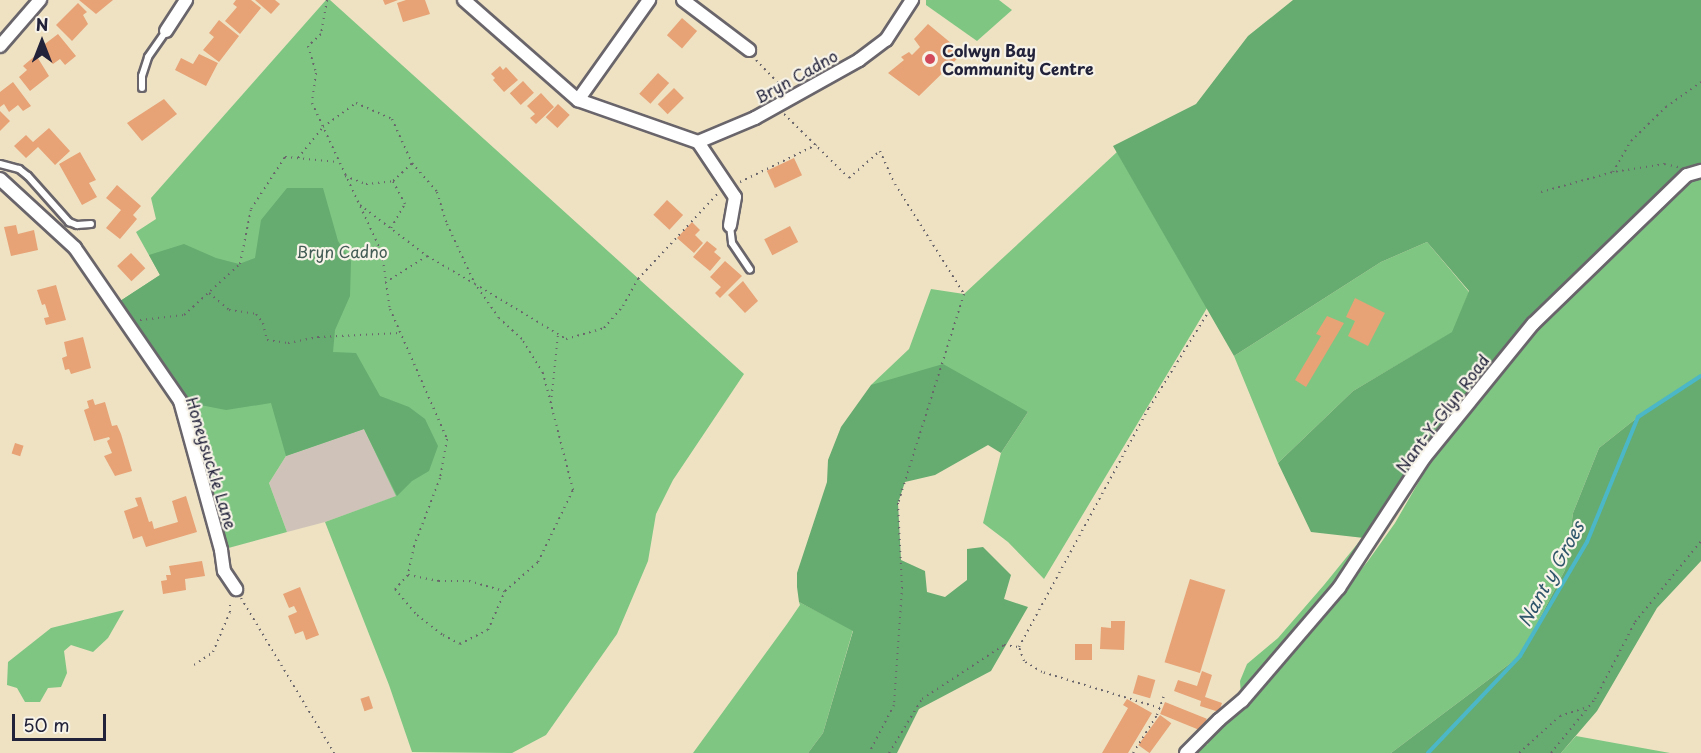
<!DOCTYPE html>
<html>
<head>
<meta charset="utf-8">
<style>
  body { margin:0 }
  #map { position:relative; width:1701px; height:753px; overflow:hidden; background:#eee2c3; font-family:"Playpen Sans",sans-serif }
  div>[style] { position:absolute }
  [style*='--x'] { left:calc(var(--x)*1px); top:calc(var(--y)*1px); width:calc(var(--w)*1px); rotate:calc(var(--a)*1deg) }
  .industrial>* { inset:0; background:#cec2b9 }
  .green>* { inset:0; background:#7ec682 }
  .forest>* { inset:0; background:#66ab70 }
  .stream>* { height:4px; margin:-2px; padding:0 2px; transform-origin:2px; border-radius:2px; background:#4bb7c7 }
  .building>* { inset:0; background:#e7a276; transform-origin:0 0 }
  .path>* { height:2px; margin-top:-1px; transform-origin:0; background:repeating-linear-gradient(90deg,#69656b 0 1.5px,transparent 0 6px) }
  .roads { filter:drop-shadow(2px 0 #69656b) drop-shadow(-2px 0 #69656b) drop-shadow(0 2px #69656b) drop-shadow(0 -2px #69656b) }
  .service>* { height:6px; margin:-3px; padding:0 3px; transform-origin:3px; border-radius:3px; background:#fff }
  .minor>* { height:12px; margin:-6px; padding:0 6px; transform-origin:6px; border-radius:6px; background:#fff }
  .dots>* { width:16px; height:16px; translate:-50% -50%; box-sizing:border-box; border:3px solid #f7f3e8; border-radius:50% }
  span { translate:-50% -50%; white-space:nowrap; text-align:center; line-height:1.15; -webkit-text-stroke:4.5px #f7f3e8; paint-order:stroke }
  .poi-label { font-size:16px; color:#22223b; font-weight:700 }
  .left { translate:0 -50%; text-align:left }
  .street-label { font-size:16px; color:#22223b }
  .park-label { font-size:16px; color:#425b54 }
  .water-label { font-size:18px; color:#30566c; font-style:italic }
  .north { position:absolute; left:12px; top:12px; width:60px; height:60px; -webkit-text-stroke:4px #f7f3e8; paint-order:stroke; rotate:0deg; font-size:16px; font-weight:700; line-height:24px; text-align:center; color:#22223b }
  .north::after { content:''; display:block; margin:auto; width:21px; height:27px; background:#22223b; clip-path:polygon(50% 0,100% 100%,50% 72%,0 100%) }
  .scale { position:absolute; left:12px; top:714px; width:94px; height:27px; box-sizing:border-box; border:3px solid #22223b; border-top:0; padding-left:8px; font-size:18px; line-height:21px; white-space:nowrap; color:#22223b; -webkit-text-stroke:4px #f7f3e8; paint-order:stroke }
</style>
</head>
<body>
<div id="map">
  <div class="industrial">
    <div style="clip-path:polygon(364px 429px,397px 496px,325px 522px,287px 532px,269px 483px,286px 456px)"></div>
  </div>
  <div class="green">
    <div style="clip-path:polygon(326px 0,330px 0,744px 374px,673px 480px,656px 514px,648px 561px,617px 634px,546px 735px,512px 753px,412px 752px,389px 685px,325px 522px,396px 496px,364px 429px,286px 456px,269px 483px,287px 532px,221px 550px,180px 401px,114px 305px,160px 275px,136px 232px,156px 219px,151px 198px)"></div>
    <div style="clip-path:polygon(926px 0,999px 0,1012px 10px,977px 41px,926px 5px)"></div>
    <div style="clip-path:polygon(1117px 152px,1207px 308px,1044px 579px,1008px 542px,983px 523px,1001px 453px,1028px 412px,871px 385px,909px 349px,931px 289px,964px 294px)"></div>
    <div style="clip-path:polygon(1701px 171px,1701px 376px,1638px 417px,1599px 448px,1573px 513px,1565px 570px,1520px 656px,1391px 753px,1193px 753px,1202px 742px,1207px 745px,1211px 735px,1309px 634px,1368px 561px,1395px 523px,1447px 433px,1533px 324px,1687px 175px)"></div>
    <div style="clip-path:polygon(1427px 242px,1469px 292px,1453px 332px,1353px 391px,1278px 463px,1234px 356px,1381px 262px)"></div>
    <div style="clip-path:polygon(1393px 500px,1321px 606px,1241px 696px,1240px 681px,1247px 664px,1278px 638px,1324px 585px)"></div>
    <div style="clip-path:polygon(799px 602px,853px 630px,823px 733px,808px 753px,693px 753px,787px 624px,800px 605px)"></div>
    <div style="clip-path:polygon(124px 610px,108px 638px,93px 652px,71px 645px,64px 651px,67px 673px,61px 687px,48px 688px,40px 702px,25px 702px,17px 688px,7px 685px,8px 662px,51px 628px)"></div>
    <div style="clip-path:polygon(1576px 736px,1670px 753px,1561px 753px)"></div>
  </div>
  <div class="forest">
    <div style="clip-path:polygon(1293px 0,1701px 0,1701px 172px,1687px 175px,1532px 324px,1444px 431px,1364px 538px,1311px 532px,1278px 463px,1353px 391px,1452px 332px,1469px 291px,1427px 242px,1381px 262px,1234px 356px,1113px 146px,1196px 104px,1248px 36px)"></div>
    <div style="clip-path:polygon(287px 188px,323px 188px,338px 241px,351px 261px,350px 296px,335px 330px,333px 352px,356px 353px,380px 396px,409px 407px,425px 419px,438px 446px,429px 471px,412px 481px,397px 496px,364px 429px,286px 456px,271px 403px,226px 410px,180px 401px,114px 305px,160px 275px,149px 255px,184px 244px,216px 258px,239px 264px,255px 258px,261px 220px)"></div>
    <div style="clip-path:polygon(943px 364px,1028px 412px,1001px 453px,988px 445px,935px 475px,905px 482px,898px 503px,901px 560px,925px 571px,927px 592px,945px 597px,967px 580px,967px 549px,983px 547px,1011px 575px,1004px 599px,1028px 607px,991px 671px,919px 709px,897px 753px,808px 753px,823px 733px,853px 631px,799px 602px,797px 587px,797px 573px,827px 482px,828px 460px,841px 427px,871px 385px)"></div>
    <div style="clip-path:polygon(1701px 376px,1701px 561px,1657px 608px,1597px 711px,1561px 753px,1391px 753px,1520px 656px,1565px 570px,1573px 513px,1599px 448px,1638px 417px)"></div>
  </div>
  <div class="stream">
    <div style="--x:1428;--y:753;--w:134;--a:-46.5"></div>
    <div style="--x:1520;--y:656;--w:132;--a:-59.6"></div>
    <div style="--x:1587;--y:542;--w:135;--a:-67.8"></div>
    <div style="--x:1638;--y:417;--w:75;--a:-33.1"></div>
  </div>
  <div class="building">
    <div style="clip-path:polygon(79px 0,113px 0,96px 14px)"></div>
    <div style="clip-path:polygon(236px 0,251px 0,261px 8px,240px 34px,225px 21px,237px 7px,233px 4px)"></div>
    <div style="clip-path:polygon(255px 0,275px 0,280px 4px,271px 14px)"></div>
    <div style="clip-path:polygon(383px 0,398px 0,385px 5px)"></div>
    <div style="clip-path:polygon(406px 0,425px 0,430px 14px,403px 22px,397px 3px)"></div>
    <div style="clip-path:polygon(78px 3px,87px 12px,83px 15px,88px 24px,72px 41px,56px 25px)"></div>
    <div style="left:682px;top:18px;width:20px;height:23px;rotate:41deg"></div>
    <div style="clip-path:polygon(219px 20px,239px 36px,219px 62px,203px 50px,214px 37px,209px 33px)"></div>
    <div style="clip-path:polygon(928px 24px,963px 53px,919px 96px,888px 73px,904px 60px,901px 57px,909px 52px,912px 55px,920px 47px,914px 39px)"></div>
    <div style="clip-path:polygon(58px 34px,76px 56px,65px 65px,60px 59px,53px 64px,37px 50px)"></div>
    <div style="clip-path:polygon(199px 54px,218px 63px,206px 86px,175px 70px,181px 58px,193px 64px)"></div>
    <div style="clip-path:polygon(36px 55px,49px 76px,30px 91px,19px 77px,27px 70px,23px 66px)"></div>
    <div style="clip-path:polygon(500px 66px,503px 70px,506px 67px,518px 80px,504px 92px,493px 80px,495px 78px,491px 74px)"></div>
    <div style="left:658px;top:73px;width:15px;height:28px;rotate:42deg"></div>
    <div style="left:523px;top:81px;width:16px;height:18px;rotate:47deg"></div>
    <div style="clip-path:polygon(13px 82px,31px 106px,23px 111px,18px 105px,9px 112px,4px 104px,0 107px,0 92px)"></div>
    <div style="left:674px;top:88px;width:14px;height:23px;rotate:45deg"></div>
    <div style="clip-path:polygon(541px 93px,554px 107px,536px 124px,530px 118px,535px 114px,527px 106px)"></div>
    <div style="clip-path:polygon(164px 99px,177px 114px,142px 141px,127px 123px)"></div>
    <div style="left:558px;top:104px;width:16px;height:18px;rotate:43deg"></div>
    <div style="clip-path:polygon(0 111px,10px 121px,0 131px)"></div>
    <div style="clip-path:polygon(49px 128px,70px 151px,55px 165px,38px 147px,26px 158px,14px 146px,26px 135px,33px 142px)"></div>
    <div style="clip-path:polygon(80px 152px,96px 180px,89px 183px,97px 197px,82px 205px,59px 164px)"></div>
    <div style="left:794px;top:158px;width:19px;height:30px;rotate:65deg"></div>
    <div style="clip-path:polygon(117px 185px,141px 206px,133px 215px,137px 219px,120px 239px,106px 228px,121px 210px,106px 198px)"></div>
    <div style="left:667px;top:200px;width:22px;height:20px;rotate:43deg"></div>
    <div style="clip-path:polygon(692px 222px,700px 230px,695px 235px,703px 243px,694px 253px,677px 238px)"></div>
    <div style="clip-path:polygon(16px 225px,18px 234px,34px 230px,38px 250px,11px 256px,4px 227px)"></div>
    <div style="left:790px;top:226px;width:18px;height:29px;rotate:63deg"></div>
    <div style="clip-path:polygon(707px 241px,717px 249px,714px 252px,721px 258px,710px 271px,693px 257px)"></div>
    <div style="left:131px;top:253px;width:21px;height:19px;rotate:47deg"></div>
    <div style="clip-path:polygon(725px 261px,742px 276px,720px 298px,715px 293px,721px 287px,710px 277px)"></div>
    <div style="clip-path:polygon(743px 281px,758px 301px,745px 313px,728px 295px)"></div>
    <div style="clip-path:polygon(56px 285px,66px 320px,46px 325px,44px 318px,49px 317px,45px 304px,42px 305px,37px 290px)"></div>
    <div style="clip-path:polygon(1355px 298px,1385px 313px,1368px 346px,1348px 336px,1355px 321px,1346px 317px)"></div>
    <div style="clip-path:polygon(1327px 316px,1344px 323px,1306px 387px,1295px 380px,1321px 336px,1316px 334px)"></div>
    <div style="clip-path:polygon(83px 337px,91px 368px,71px 374px,69px 369px,65px 370px,62px 358px,67px 356px,64px 342px)"></div>
    <div style="clip-path:polygon(93px 399px,95px 405px,105px 402px,112px 426px,117px 425px,121px 434px,132px 471px,115px 476px,104px 456px,112px 453px,107px 441px,110px 439px,109px 437px,94px 441px,84px 410px,89px 408px,87px 401px)"></div>
    <div style="left:15px;top:443px;width:9px;height:11px;rotate:18deg"></div>
    <div style="clip-path:polygon(186px 496px,197px 532px,146px 547px,142px 536px,133px 539px,124px 511px,138px 506px,135px 498px,141px 497px,149px 522px,152px 521px,154px 529px,178px 522px,172px 501px)"></div>
    <div style="clip-path:polygon(202px 561px,205px 576px,185px 579px,186px 590px,163px 594px,161px 581px,167px 580px,166px 575px,171px 575px,169px 566px)"></div>
    <div style="left:1190px;top:579px;width:37px;height:87px;rotate:17deg"></div>
    <div style="clip-path:polygon(300px 587px,319px 635px,306px 640px,303px 631px,295px 634px,288px 616px,297px 612px,294px 606px,289px 608px,283px 594px)"></div>
    <div style="clip-path:polygon(1111px 621px,1125px 621px,1124px 650px,1100px 649px,1101px 627px,1111px 628px)"></div>
    <div style="left:1075px;top:644px;width:17px;height:16px"></div>
    <div style="clip-path:polygon(1202px 671px,1212px 675px,1205px 697px,1222px 703px,1219px 712px,1200px 706px,1201px 701px,1174px 691px,1178px 680px,1197px 686px)"></div>
    <div style="left:1138px;top:675px;width:18px;height:19px;rotate:16deg"></div>
    <div style="left:369px;top:696px;width:13px;height:9px;rotate:72deg"></div>
    <div style="clip-path:polygon(1127px 699px,1152px 713px,1128px 753px,1102px 753px,1128px 708px,1123px 705px)"></div>
    <div style="left:1165px;top:702px;width:45px;height:13px;rotate:22deg"></div>
    <div style="left:1160px;top:715px;width:14px;height:37px;rotate:36deg"></div>
  </div>
  <div class="path">
    <div style="--x:327;--y:0;--w:35;--a:100"></div>
    <div style="--x:321;--y:34;--w:18;--a:137"></div>
    <div style="--x:308;--y:46;--w:28;--a:73"></div>
    <div style="--x:316;--y:73;--w:30;--a:98"></div>
    <div style="--x:312;--y:103;--w:166;--a:65"></div>
    <div style="--x:382;--y:253;--w:29;--a:82"></div>
    <div style="--x:386;--y:282;--w:27;--a:82"></div>
    <div style="--x:390;--y:309;--w:142;--a:66.3"></div>
    <div style="--x:447;--y:439;--w:40;--a:100"></div>
    <div style="--x:440;--y:478;--w:73;--a:110.9"></div>
    <div style="--x:414;--y:546;--w:30;--a:102"></div>
    <div style="--x:408;--y:575;--w:32;--a:11"></div>
    <div style="--x:439;--y:581;--w:30;--a:0"></div>
    <div style="--x:469;--y:581;--w:37;--a:16"></div>
    <div style="--x:505;--y:591;--w:44;--a:-41.3"></div>
    <div style="--x:538;--y:562;--w:80;--a:-64.1"></div>
    <div style="--x:573;--y:490;--w:121;--a:-104.4"></div>
    <div style="--x:543;--y:373;--w:40;--a:-122"></div>
    <div style="--x:522;--y:339;--w:31;--a:-138"></div>
    <div style="--x:499;--y:318;--w:42;--a:-125.2"></div>
    <div style="--x:475;--y:284;--w:56;--a:-149.7"></div>
    <div style="--x:427;--y:256;--w:49;--a:147.6"></div>
    <div style="--x:756;--y:60;--w:39;--a:46"></div>
    <div style="--x:784;--y:114;--w:91;--a:44.6"></div>
    <div style="--x:849;--y:178;--w:41;--a:-41.1"></div>
    <div style="--x:880;--y:151;--w:36;--a:66"></div>
    <div style="--x:895;--y:184;--w:130;--a:57.9"></div>
    <div style="--x:964;--y:294;--w:219;--a:107.5"></div>
    <div style="--x:898;--y:503;--w:84;--a:87.3"></div>
    <div style="--x:902;--y:587;--w:118;--a:93.9"></div>
    <div style="--x:894;--y:705;--w:54;--a:117.5"></div>
    <div style="--x:298;--y:158;--w:40;--a:-51"></div>
    <div style="--x:323;--y:127;--w:41;--a:-36"></div>
    <div style="--x:356;--y:103;--w:39;--a:24"></div>
    <div style="--x:392;--y:119;--w:48;--a:65.6"></div>
    <div style="--x:412;--y:163;--w:38;--a:49"></div>
    <div style="--x:437;--y:192;--w:34;--a:73"></div>
    <div style="--x:447;--y:224;--w:66;--a:65"></div>
    <div style="--x:475;--y:284;--w:106;--a:31.1"></div>
    <div style="--x:566;--y:339;--w:40;--a:-16"></div>
    <div style="--x:604;--y:328;--w:29;--a:-49"></div>
    <div style="--x:623;--y:306;--w:31;--a:-61"></div>
    <div style="--x:638;--y:279;--w:119;--a:-47"></div>
    <div style="--x:1678;--y:167;--w:13;--a:-167"></div>
    <div style="--x:1665;--y:164;--w:53;--a:171.3"></div>
    <div style="--x:1613;--y:172;--w:36;--a:-60"></div>
    <div style="--x:1631;--y:141;--w:49;--a:-44.2"></div>
    <div style="--x:1666;--y:107;--w:43;--a:-35.5"></div>
    <div style="--x:345;--y:176;--w:22;--a:21"></div>
    <div style="--x:366;--y:184;--w:27;--a:-6"></div>
    <div style="--x:740;--y:182;--w:85;--a:-26"></div>
    <div style="--x:1541;--y:192;--w:75;--a:-15.5"></div>
    <div style="--x:360;--y:205;--w:84;--a:37.3"></div>
    <div style="--x:391;--y:228;--w:28;--a:-60"></div>
    <div style="--x:405;--y:204;--w:26;--a:-118"></div>
    <div style="--x:393;--y:181;--w:26;--a:-43"></div>
    <div style="--x:209;--y:293;--w:26;--a:40"></div>
    <div style="--x:229;--y:310;--w:27;--a:8"></div>
    <div style="--x:256;--y:314;--w:11;--a:52"></div>
    <div style="--x:263;--y:323;--w:17;--a:77"></div>
    <div style="--x:267;--y:340;--w:21;--a:8"></div>
    <div style="--x:288;--y:343;--w:31;--a:-11"></div>
    <div style="--x:318;--y:337;--w:82;--a:-2.8"></div>
    <div style="--x:140;--y:320;--w:44;--a:-6.5"></div>
    <div style="--x:184;--y:315;--w:76;--a:-42.3"></div>
    <div style="--x:240;--y:264;--w:56;--a:-78.7"></div>
    <div style="--x:251;--y:209;--w:62;--a:-56.8"></div>
    <div style="--x:285;--y:157;--w:53;--a:5.4"></div>
    <div style="--x:551;--y:403;--w:69;--a:-84.2"></div>
    <div style="--x:408;--y:575;--w:19;--a:133"></div>
    <div style="--x:395;--y:589;--w:34;--a:50"></div>
    <div style="--x:417;--y:615;--w:33;--a:38"></div>
    <div style="--x:443;--y:635;--w:19;--a:28"></div>
    <div style="--x:460;--y:644;--w:31;--a:-27"></div>
    <div style="--x:488;--y:630;--w:43;--a:-66.4"></div>
    <div style="--x:241;--y:598;--w:181;--a:59"></div>
    <div style="--x:194;--y:665;--w:23;--a:-34"></div>
    <div style="--x:213;--y:652;--w:43;--a:-67"></div>
    <div style="--x:230;--y:612;--w:12;--a:-90"></div>
    <div style="--x:1160;--y:708;--w:123;--a:-163"></div>
    <div style="--x:1042;--y:672;--w:21;--a:-149"></div>
    <div style="--x:1024;--y:661;--w:15;--a:-110"></div>
    <div style="--x:1019;--y:647;--w:272;--a:-61.5"></div>
    <div style="--x:1149;--y:408;--w:110;--a:-58.3"></div>
    <div style="--x:889;--y:753;--w:63;--a:-58.6"></div>
    <div style="--x:922;--y:699;--w:98;--a:-33.4"></div>
    <div style="--x:1004;--y:645;--w:15;--a:8"></div>
    <div style="--x:1133;--y:753;--w:45;--a:-57.7"></div>
    <div style="--x:1157;--y:715;--w:20;--a:-70"></div>
    <div style="--x:1519;--y:753;--w:55;--a:-42.1"></div>
    <div style="--x:1560;--y:716;--w:28;--a:-18"></div>
    <div style="--x:1551;--y:753;--w:70;--a:-50.8"></div>
    <div style="--x:1595;--y:699;--w:87;--a:-62.5"></div>
    <div style="--x:1635;--y:622;--w:104;--a:-50.8"></div>
  </div>
  <div class="roads">
    <div class="service">
      <div style="--x:142;--y:88;--w:12;--a:-90"></div>
      <div style="--x:142;--y:76;--w:20;--a:-72"></div>
      <div style="--x:148;--y:57;--w:32;--a:-55"></div>
      <div style="--x:0;--y:164;--w:20;--a:15"></div>
      <div style="--x:19;--y:169;--w:11;--a:38"></div>
      <div style="--x:28;--y:176;--w:62;--a:48.3"></div>
      <div style="--x:69;--y:222;--w:9;--a:21"></div>
      <div style="--x:77;--y:225;--w:14;--a:-4"></div>
      <div style="--x:730;--y:226;--w:17;--a:83"></div>
      <div style="--x:732;--y:243;--w:32;--a:56"></div>
    </div>
    <div class="minor">
      <div style="--x:464;--y:0;--w:152;--a:41.3"></div>
      <div style="--x:578;--y:100;--w:127;--a:19.3"></div>
      <div style="--x:698;--y:142;--w:62;--a:-22.8"></div>
      <div style="--x:755;--y:118;--w:119;--a:-29.1"></div>
      <div style="--x:859;--y:60;--w:34;--a:-37"></div>
      <div style="--x:886;--y:40;--w:48;--a:-57"></div>
      <div style="--x:683;--y:0;--w:83;--a:37.1"></div>
      <div style="--x:166;--y:31;--w:37;--a:-57"></div>
      <div style="--x:0;--y:46;--w:61;--a:-49"></div>
      <div style="--x:578;--y:100;--w:123;--a:-54.6"></div>
      <div style="--x:698;--y:142;--w:66;--a:56.1"></div>
      <div style="--x:735;--y:197;--w:29;--a:100"></div>
      <div style="--x:0;--y:179;--w:102;--a:42.6"></div>
      <div style="--x:75;--y:248;--w:186;--a:55.5"></div>
      <div style="--x:180;--y:401;--w:155;--a:74.6"></div>
      <div style="--x:221;--y:550;--w:21;--a:82"></div>
      <div style="--x:224;--y:571;--w:22;--a:56"></div>
      <div style="--x:1186;--y:753;--w:47;--a:-45"></div>
      <div style="--x:1219;--y:720;--w:30;--a:-40"></div>
      <div style="--x:1242;--y:701;--w:149;--a:-49.4"></div>
      <div style="--x:1339;--y:588;--w:155;--a:-56.8"></div>
      <div style="--x:1424;--y:458;--w:173;--a:-50.9"></div>
      <div style="--x:1533;--y:324;--w:214;--a:-44.1"></div>
      <div style="--x:1687;--y:175;--w:15;--a:-16"></div>
    </div>
  </div>
  <div class="dots">
    <div style="left:930px;top:59px;background:#d1495b"></div>
  </div>
  <div class="poi-label">
    <span class="left" style="left:942px;top:59px">Colwyn Bay<br>Community Centre</span>
  </div>
  <div class="street-label">
    <span style="left:796px;top:76px;rotate:-29deg">Bryn Cadno</span>
    <span style="left:1442px;top:413px;rotate:-53deg">Nant-Y-Glyn Road</span>
    <span style="left:212px;top:463px;rotate:73deg">Honeysuckle Lane</span>
  </div>
  <div class="park-label">
    <span style="left:342px;top:251px">Bryn Cadno</span>
  </div>
  <div class="water-label">
    <span style="left:1551px;top:574px;rotate:-61deg">Nant y Groes</span>
  </div>
  <div class="north">N</div>
  <div class="scale">50 m</div>
</div>
</body>
</html>
